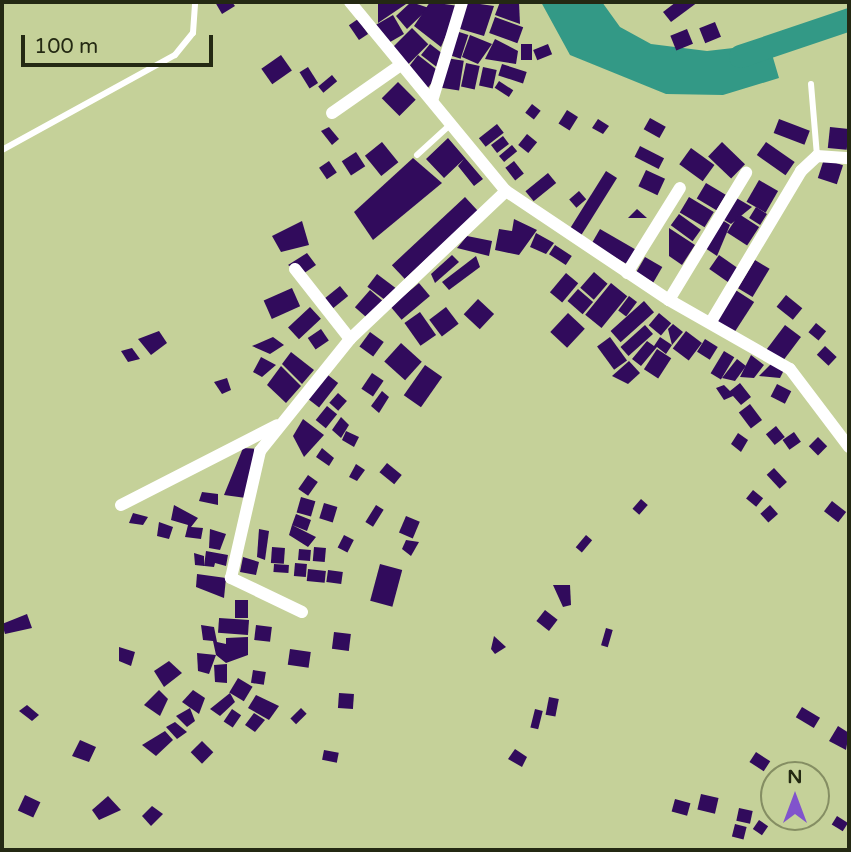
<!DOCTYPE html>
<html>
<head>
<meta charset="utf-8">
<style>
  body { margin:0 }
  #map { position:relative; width:851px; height:852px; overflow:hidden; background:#c5d199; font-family:"Varela Round",sans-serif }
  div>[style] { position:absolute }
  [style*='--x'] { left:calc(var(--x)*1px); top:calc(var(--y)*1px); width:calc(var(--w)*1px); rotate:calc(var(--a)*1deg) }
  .water>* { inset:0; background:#339986 }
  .river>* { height:23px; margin:-11.5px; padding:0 11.5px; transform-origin:11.5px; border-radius:11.5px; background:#339986 }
  .building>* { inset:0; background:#310b5c; transform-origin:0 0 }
  .service>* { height:6px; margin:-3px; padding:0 3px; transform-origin:3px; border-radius:3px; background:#fff }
  .minor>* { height:12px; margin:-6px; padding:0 6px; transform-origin:6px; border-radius:6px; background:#fff }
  span { translate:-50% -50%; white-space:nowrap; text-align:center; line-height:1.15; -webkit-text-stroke:7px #c5d199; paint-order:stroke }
  .frame { position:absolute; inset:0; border:4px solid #242913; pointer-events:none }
  .north { position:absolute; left:760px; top:761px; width:70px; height:70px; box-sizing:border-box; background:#c5d199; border:2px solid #858e63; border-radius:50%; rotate:0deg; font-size:19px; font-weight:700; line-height:28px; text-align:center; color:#242913 }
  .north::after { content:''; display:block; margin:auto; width:24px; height:32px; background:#8153cc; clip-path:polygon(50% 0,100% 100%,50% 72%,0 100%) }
  .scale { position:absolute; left:21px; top:35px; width:192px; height:32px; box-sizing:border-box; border:4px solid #242913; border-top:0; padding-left:9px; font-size:21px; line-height:24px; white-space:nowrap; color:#242913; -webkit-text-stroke:5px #c5d199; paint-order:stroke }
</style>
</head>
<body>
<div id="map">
  <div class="water">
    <div style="clip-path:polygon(541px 2px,602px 2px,620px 27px,651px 44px,707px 51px,769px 44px,779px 78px,723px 95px,666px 94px,570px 55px)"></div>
  </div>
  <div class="river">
    <div style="--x:740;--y:56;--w:115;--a:-18.7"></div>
  </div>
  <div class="building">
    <div style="clip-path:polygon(215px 2px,232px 2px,235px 6px,222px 14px)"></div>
    <div style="clip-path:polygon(378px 2px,409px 2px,378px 23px)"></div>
    <div style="clip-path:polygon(411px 2px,429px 8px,407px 29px,396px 16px)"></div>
    <div style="clip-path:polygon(430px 2px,459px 6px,441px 47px,414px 26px)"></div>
    <div style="clip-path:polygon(466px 2px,494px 6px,484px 36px,457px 28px)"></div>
    <div style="clip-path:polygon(500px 2px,519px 2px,520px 24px,495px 15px)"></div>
    <div style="clip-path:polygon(676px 2px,698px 2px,671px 22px,663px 12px)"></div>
    <div style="left:393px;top:15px;width:22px;height:20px;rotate:60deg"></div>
    <div style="left:495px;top:17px;width:30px;height:17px;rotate:20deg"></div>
    <div style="left:358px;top:19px;width:18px;height:11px;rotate:56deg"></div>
    <div style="left:715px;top:22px;width:16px;height:17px;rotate:68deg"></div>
    <div style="left:412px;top:28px;width:23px;height:30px;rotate:45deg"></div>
    <div style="left:687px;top:29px;width:16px;height:18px;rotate:68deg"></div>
    <div style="left:456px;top:31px;width:13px;height:25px;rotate:18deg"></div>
    <div style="clip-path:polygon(470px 35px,492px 44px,478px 64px,462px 57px)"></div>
    <div style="clip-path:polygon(495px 39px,518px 51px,516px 64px,485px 59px)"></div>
    <div style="clip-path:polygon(430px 44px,443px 54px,438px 68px,421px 55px)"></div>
    <div style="left:521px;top:44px;width:11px;height:16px"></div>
    <div style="left:548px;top:44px;width:11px;height:16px;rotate:68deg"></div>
    <div style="left:281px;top:55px;width:19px;height:24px;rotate:55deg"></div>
    <div style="left:418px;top:55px;width:28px;height:20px;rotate:38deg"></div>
    <div style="left:446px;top:58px;width:18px;height:30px;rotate:9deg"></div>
    <div style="left:466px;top:63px;width:14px;height:24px;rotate:12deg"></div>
    <div style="left:502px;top:64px;width:26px;height:12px;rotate:18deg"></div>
    <div style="left:308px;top:67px;width:19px;height:10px;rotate:58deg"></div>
    <div style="left:483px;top:67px;width:14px;height:19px;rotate:12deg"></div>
    <div style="left:332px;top:75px;width:8px;height:18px;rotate:50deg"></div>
    <div style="left:499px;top:81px;width:17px;height:8px;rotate:33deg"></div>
    <div style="left:398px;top:82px;width:25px;height:23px;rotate:45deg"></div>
    <div style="left:532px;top:104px;width:11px;height:11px;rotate:38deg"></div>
    <div style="left:567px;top:110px;width:13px;height:16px;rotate:32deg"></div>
    <div style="left:650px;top:118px;width:18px;height:13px;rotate:29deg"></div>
    <div style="clip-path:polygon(598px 119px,609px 126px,603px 134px,592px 128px)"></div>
    <div style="left:779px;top:119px;width:33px;height:15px;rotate:21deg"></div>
    <div style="left:497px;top:124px;width:11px;height:23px;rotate:52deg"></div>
    <div style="clip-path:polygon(329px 127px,339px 139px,332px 145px,321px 131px)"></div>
    <div style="left:830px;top:127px;width:19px;height:21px;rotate:6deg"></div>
    <div style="left:527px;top:134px;width:13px;height:14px;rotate:39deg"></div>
    <div style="left:503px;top:136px;width:10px;height:15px;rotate:53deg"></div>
    <div style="clip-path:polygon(448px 138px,483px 179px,474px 186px,458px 166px,464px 159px,444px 178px,426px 159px)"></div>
    <div style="left:382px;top:142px;width:26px;height:22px;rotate:51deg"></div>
    <div style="left:722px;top:142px;width:32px;height:20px;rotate:44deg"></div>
    <div style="left:766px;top:142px;width:35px;height:16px;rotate:35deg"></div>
    <div style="left:512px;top:145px;width:8px;height:17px;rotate:50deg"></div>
    <div style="left:640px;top:146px;width:27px;height:12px;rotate:27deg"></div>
    <div style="left:691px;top:148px;width:29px;height:20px;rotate:36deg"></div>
    <div style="left:356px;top:152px;width:17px;height:17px;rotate:57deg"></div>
    <div style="clip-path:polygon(413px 158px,442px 183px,373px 240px,354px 212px)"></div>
    <div style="left:824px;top:159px;width:20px;height:20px;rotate:18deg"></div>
    <div style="left:329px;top:161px;width:14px;height:12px;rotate:56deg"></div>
    <div style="left:514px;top:161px;width:16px;height:11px;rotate:52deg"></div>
    <div style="left:646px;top:170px;width:21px;height:18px;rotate:25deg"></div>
    <div style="left:606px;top:171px;width:13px;height:70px;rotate:32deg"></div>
    <div style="left:548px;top:173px;width:13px;height:29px;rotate:51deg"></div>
    <div style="left:759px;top:180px;width:22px;height:25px;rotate:30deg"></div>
    <div style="left:706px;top:183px;width:23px;height:18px;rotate:31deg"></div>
    <div style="left:579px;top:191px;width:11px;height:13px;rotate:49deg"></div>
    <div style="clip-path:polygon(733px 196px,752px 207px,731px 224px,719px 217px)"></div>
    <div style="left:465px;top:197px;width:19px;height:100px;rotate:47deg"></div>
    <div style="left:689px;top:197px;width:29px;height:18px;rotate:31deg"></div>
    <div style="left:756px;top:207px;width:13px;height:13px;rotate:32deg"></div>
    <div style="clip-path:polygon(637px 209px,647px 218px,628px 218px)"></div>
    <div style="left:679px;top:214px;width:27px;height:14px;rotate:36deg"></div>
    <div style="left:739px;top:214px;width:24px;height:22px;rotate:33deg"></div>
    <div style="clip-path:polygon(719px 218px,730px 225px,717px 256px,702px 246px)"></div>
    <div style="clip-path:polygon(514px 219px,537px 230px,519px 255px,495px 250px,499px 229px,512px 231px)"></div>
    <div style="clip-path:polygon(302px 221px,309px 245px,281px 252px,272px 236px)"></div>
    <div style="clip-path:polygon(669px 228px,695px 245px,682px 265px,669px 256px)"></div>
    <div style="left:600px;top:229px;width:43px;height:17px;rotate:30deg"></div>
    <div style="clip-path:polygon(536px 233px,554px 243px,546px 254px,530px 247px)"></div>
    <div style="clip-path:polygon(467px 236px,492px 241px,489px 256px,457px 248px)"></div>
    <div style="left:555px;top:245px;width:20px;height:11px;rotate:33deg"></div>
    <div style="clip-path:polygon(307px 253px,316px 265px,303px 274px,288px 265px)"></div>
    <div style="clip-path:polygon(452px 255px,459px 262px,435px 283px,431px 274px)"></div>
    <div style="left:719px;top:255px;width:28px;height:17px;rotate:35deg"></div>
    <div style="clip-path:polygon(476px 256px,480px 267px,449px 290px,442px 282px)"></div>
    <div style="left:645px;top:257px;width:20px;height:18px;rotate:30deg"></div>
    <div style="left:755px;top:260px;width:17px;height:33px;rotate:31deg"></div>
    <div style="left:594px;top:272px;width:18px;height:21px;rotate:41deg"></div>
    <div style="left:566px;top:273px;width:16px;height:25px;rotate:40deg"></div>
    <div style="left:377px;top:274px;width:25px;height:16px;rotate:37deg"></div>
    <div style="left:419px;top:283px;width:17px;height:37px;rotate:50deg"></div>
    <div style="left:611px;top:283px;width:21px;height:41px;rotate:39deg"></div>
    <div style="left:340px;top:286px;width:13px;height:21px;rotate:51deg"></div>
    <div style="left:292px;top:288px;width:20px;height:31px;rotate:66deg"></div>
    <div style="left:578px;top:289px;width:20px;height:16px;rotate:41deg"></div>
    <div style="left:734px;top:289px;width:24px;height:36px;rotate:33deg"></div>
    <div style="left:370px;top:290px;width:20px;height:23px;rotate:41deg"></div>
    <div style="left:786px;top:295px;width:21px;height:15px;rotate:39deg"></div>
    <div style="left:629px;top:296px;width:10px;height:18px;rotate:37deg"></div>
    <div style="left:478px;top:299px;width:22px;height:21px;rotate:43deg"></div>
    <div style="left:644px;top:301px;width:15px;height:45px;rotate:48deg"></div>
    <div style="left:310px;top:307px;width:16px;height:30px;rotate:47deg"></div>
    <div style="left:446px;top:307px;width:21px;height:21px;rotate:53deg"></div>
    <div style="left:420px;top:312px;width:28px;height:19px;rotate:55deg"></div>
    <div style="left:568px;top:313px;width:23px;height:26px;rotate:43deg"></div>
    <div style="left:659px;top:313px;width:16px;height:16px;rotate:40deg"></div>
    <div style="left:816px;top:323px;width:13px;height:12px;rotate:39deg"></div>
    <div style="clip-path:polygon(673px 324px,683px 332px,672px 345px,668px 329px)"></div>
    <div style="left:645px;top:325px;width:12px;height:33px;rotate:48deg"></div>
    <div style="left:785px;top:325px;width:20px;height:31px;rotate:37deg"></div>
    <div style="left:321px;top:329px;width:14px;height:16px;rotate:56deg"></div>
    <div style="clip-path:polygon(159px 331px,167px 343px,151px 355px,138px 339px)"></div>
    <div style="left:686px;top:331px;width:20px;height:22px;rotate:37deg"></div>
    <div style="left:370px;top:332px;width:17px;height:18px;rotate:36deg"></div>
    <div style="clip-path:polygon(273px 337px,284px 345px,270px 354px,252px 346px)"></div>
    <div style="left:610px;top:337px;width:29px;height:16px;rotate:54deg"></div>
    <div style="clip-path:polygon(660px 337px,672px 345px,666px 354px,657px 347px,641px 366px,632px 359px,647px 341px,654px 346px)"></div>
    <div style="left:705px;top:339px;width:15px;height:15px;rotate:32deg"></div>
    <div style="left:401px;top:343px;width:28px;height:25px;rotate:42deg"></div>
    <div style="left:825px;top:346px;width:16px;height:12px;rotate:43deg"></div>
    <div style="clip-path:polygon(132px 348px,140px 359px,128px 362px,121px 351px)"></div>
    <div style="left:657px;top:349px;width:17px;height:24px;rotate:33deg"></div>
    <div style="left:724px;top:351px;width:12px;height:26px;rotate:31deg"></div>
    <div style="clip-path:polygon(291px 352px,314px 370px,302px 384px,282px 364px)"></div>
    <div style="clip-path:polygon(751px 355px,764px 365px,754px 378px,740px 377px)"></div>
    <div style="clip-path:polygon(261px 357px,276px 365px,262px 377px,253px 372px)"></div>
    <div style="clip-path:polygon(737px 359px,746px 366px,735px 381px,722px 378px)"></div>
    <div style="clip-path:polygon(629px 361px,640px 373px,628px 384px,612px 376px)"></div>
    <div style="clip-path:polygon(771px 364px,784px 370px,780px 378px,759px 376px)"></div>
    <div style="left:425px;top:365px;width:21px;height:37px;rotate:35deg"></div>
    <div style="clip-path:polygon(281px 366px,301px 386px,286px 403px,267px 385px)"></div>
    <div style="left:324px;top:372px;width:18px;height:31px;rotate:38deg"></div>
    <div style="left:372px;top:373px;width:14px;height:19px;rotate:34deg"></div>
    <div style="clip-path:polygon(227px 378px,231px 390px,222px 394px,214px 382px)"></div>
    <div style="clip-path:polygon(740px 383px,751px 397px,741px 405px,733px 396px,724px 400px,716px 388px,724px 385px,730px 391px)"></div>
    <div style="left:777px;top:384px;width:16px;height:14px;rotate:27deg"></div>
    <div style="clip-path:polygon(382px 391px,389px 397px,379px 413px,371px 406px)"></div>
    <div style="left:338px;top:393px;width:12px;height:13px;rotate:42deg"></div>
    <div style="left:750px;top:404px;width:20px;height:14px;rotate:53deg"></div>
    <div style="left:327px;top:406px;width:13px;height:18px;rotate:39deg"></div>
    <div style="clip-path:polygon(341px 417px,349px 425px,341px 438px,332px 430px)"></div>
    <div style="clip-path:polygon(303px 419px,324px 435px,304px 457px,293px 436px)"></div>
    <div style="left:776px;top:426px;width:14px;height:13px;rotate:51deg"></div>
    <div style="clip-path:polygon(346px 431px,359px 437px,354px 447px,342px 440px)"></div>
    <div style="left:794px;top:432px;width:12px;height:14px;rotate:55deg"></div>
    <div style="clip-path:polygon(738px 433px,748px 440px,741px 452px,731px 444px)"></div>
    <div style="left:818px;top:437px;width:13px;height:13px;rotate:45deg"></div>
    <div style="clip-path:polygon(243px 448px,258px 449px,246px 498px,224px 495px)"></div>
    <div style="clip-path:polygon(322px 448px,334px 458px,329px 466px,316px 457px)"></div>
    <div style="left:387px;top:463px;width:19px;height:12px;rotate:39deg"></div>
    <div style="clip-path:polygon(356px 464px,365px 470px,357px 481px,349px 477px)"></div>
    <div style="left:774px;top:468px;width:19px;height:10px;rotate:47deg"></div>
    <div style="left:308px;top:475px;width:12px;height:17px;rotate:35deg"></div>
    <div style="left:753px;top:490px;width:13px;height:11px;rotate:39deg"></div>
    <div style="clip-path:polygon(202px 492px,218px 494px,218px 505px,199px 501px)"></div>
    <div style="left:301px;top:497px;width:15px;height:16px;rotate:16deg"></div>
    <div style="left:641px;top:499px;width:9px;height:13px;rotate:41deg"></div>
    <div style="left:832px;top:501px;width:18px;height:13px;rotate:38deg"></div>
    <div style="left:324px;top:503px;width:14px;height:16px;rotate:17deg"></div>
    <div style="clip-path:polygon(174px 505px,198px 518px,191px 527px,203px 528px,201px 539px,185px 537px,188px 525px,171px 520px)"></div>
    <div style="left:376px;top:505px;width:9px;height:20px;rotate:32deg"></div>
    <div style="left:770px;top:505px;width:12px;height:13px;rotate:48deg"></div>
    <div style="clip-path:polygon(133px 513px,148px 517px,143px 525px,129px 523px)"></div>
    <div style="clip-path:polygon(296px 514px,311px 520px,307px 531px,292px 525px,316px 537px,308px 547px,289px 535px,292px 525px)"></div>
    <div style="left:406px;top:516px;width:15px;height:18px;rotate:23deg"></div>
    <div style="clip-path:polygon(159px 522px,173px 527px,169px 539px,157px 536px)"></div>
    <div style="clip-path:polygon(210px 529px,226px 534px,220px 550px,209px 548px)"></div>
    <div style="clip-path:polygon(259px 529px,269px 531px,265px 560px,257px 557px)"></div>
    <div style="left:344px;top:535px;width:11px;height:14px;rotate:27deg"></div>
    <div style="left:586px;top:535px;width:8px;height:16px;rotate:40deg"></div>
    <div style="clip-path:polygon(406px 540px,419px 542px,411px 556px,402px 549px)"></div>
    <div style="left:272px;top:547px;width:13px;height:16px;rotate:4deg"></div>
    <div style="left:314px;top:547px;width:12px;height:14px;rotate:5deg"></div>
    <div style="left:299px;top:549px;width:12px;height:11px;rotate:5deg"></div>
    <div style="clip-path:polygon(206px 551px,228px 555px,226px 566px,215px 563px,214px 567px,195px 565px,194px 553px,204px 556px,204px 566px)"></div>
    <div style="clip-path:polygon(243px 557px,259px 562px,256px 575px,240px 572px)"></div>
    <div style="left:295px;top:563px;width:12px;height:13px;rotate:5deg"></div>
    <div style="left:274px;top:564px;width:15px;height:8px;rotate:4deg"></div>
    <div style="left:380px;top:564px;width:23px;height:38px;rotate:15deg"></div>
    <div style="left:308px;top:569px;width:18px;height:12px;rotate:6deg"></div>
    <div style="left:328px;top:570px;width:15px;height:12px;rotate:8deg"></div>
    <div style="clip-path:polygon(197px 574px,226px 578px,224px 598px,196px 587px)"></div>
    <div style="clip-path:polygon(553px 585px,570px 585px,571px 605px,563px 607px)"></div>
    <div style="left:248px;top:600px;width:18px;height:13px;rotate:90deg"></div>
    <div style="left:545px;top:610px;width:16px;height:14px;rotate:38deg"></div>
    <div style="clip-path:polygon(27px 614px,32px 628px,5px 634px,2px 624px)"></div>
    <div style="left:249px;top:620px;width:15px;height:30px;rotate:94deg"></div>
    <div style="clip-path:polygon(201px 625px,214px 627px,217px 642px,226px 644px,226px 638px,248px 637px,248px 655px,226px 663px,216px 655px,213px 641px,203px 640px)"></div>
    <div style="left:256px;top:625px;width:16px;height:15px;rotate:7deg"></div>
    <div style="left:606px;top:628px;width:7px;height:18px;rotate:16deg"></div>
    <div style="left:334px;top:632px;width:17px;height:17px;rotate:7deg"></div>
    <div style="clip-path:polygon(494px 636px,506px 647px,495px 654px,491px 649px)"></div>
    <div style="clip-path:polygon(119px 647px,135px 652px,131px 666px,119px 661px)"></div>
    <div style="left:290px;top:649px;width:21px;height:16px;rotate:8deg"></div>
    <div style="clip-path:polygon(197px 653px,216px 655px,209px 674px,198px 671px)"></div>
    <div style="clip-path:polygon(169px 661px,182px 673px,164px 687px,154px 671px)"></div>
    <div style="clip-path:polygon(227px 664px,227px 683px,215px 682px,214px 665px)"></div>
    <div style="left:253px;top:670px;width:13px;height:13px;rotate:9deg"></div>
    <div style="left:238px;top:678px;width:17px;height:17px;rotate:31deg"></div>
    <div style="clip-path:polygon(159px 690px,168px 699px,160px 716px,144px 705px)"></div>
    <div style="clip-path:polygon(193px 690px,205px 698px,199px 714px,182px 702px)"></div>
    <div style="clip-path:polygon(230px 693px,235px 702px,220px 716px,210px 709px)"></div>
    <div style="left:339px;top:693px;width:15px;height:15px;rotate:4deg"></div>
    <div style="clip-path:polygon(256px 695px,279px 706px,269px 720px,248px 708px)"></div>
    <div style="left:549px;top:697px;width:10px;height:18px;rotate:11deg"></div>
    <div style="clip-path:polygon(27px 705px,39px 715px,32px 721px,19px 711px)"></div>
    <div style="left:802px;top:707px;width:21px;height:12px;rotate:31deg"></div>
    <div style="clip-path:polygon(190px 708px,195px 721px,187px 727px,176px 716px)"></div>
    <div style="left:301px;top:708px;width:8px;height:15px;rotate:45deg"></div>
    <div style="left:232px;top:709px;width:11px;height:15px;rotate:34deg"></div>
    <div style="left:535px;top:709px;width:8px;height:19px;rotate:14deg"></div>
    <div style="clip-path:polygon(254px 713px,265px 720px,255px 732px,245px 725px)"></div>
    <div style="clip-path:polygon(175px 722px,187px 732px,177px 739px,166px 727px)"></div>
    <div style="clip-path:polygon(838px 726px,849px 733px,846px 750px,829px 741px)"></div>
    <div style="clip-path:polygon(165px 731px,173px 740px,156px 756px,142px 745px)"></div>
    <div style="clip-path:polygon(80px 740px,96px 747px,89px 762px,72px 756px)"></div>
    <div style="left:202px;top:741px;width:16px;height:16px;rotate:45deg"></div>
    <div style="clip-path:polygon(515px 749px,527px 757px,522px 767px,508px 759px)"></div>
    <div style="left:324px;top:750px;width:15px;height:10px;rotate:11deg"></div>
    <div style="left:756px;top:752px;width:17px;height:12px;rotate:33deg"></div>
    <div style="left:701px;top:794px;width:18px;height:16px;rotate:13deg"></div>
    <div style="left:25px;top:795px;width:17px;height:17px;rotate:25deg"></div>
    <div style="clip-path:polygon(108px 796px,121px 810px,99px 820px,92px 810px)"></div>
    <div style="left:675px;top:799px;width:16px;height:13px;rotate:15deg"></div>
    <div style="clip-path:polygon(152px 806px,163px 814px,151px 826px,142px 816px)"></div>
    <div style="left:739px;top:808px;width:14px;height:13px;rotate:12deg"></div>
    <div style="left:837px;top:816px;width:13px;height:10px;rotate:32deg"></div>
    <div style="left:759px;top:820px;width:11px;height:11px;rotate:34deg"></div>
    <div style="left:735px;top:824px;width:12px;height:13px;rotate:14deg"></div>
  </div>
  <div class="service">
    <div style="--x:811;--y:84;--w:72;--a:85.2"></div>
    <div style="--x:2;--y:150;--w:197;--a:-28.8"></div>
    <div style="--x:175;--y:55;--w:28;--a:-51"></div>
    <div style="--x:193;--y:33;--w:31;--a:-86"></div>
    <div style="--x:417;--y:155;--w:46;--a:-42.4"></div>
  </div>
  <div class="minor">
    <div style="--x:350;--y:2;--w:245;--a:50.5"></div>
    <div style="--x:506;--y:191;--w:196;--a:33.8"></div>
    <div style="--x:669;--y:300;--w:139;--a:29.7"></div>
    <div style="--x:790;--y:369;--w:98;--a:52.9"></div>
    <div style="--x:432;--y:101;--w:103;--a:-73.1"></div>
    <div style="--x:332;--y:113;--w:82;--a:-35"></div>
    <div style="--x:295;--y:269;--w:89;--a:51.8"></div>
    <div style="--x:627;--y:273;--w:100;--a:-58.1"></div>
    <div style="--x:669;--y:300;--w:149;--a:-58.8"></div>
    <div style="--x:712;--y:320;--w:174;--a:-59.1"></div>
    <div style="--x:801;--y:171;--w:22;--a:-43"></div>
    <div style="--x:817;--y:156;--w:32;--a:4"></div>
    <div style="--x:121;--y:505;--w:175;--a:-27.1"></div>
    <div style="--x:302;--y:612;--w:79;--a:-154.4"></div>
    <div style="--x:231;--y:578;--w:130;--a:-77.1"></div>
    <div style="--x:260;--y:451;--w:144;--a:-51.2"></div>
    <div style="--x:350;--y:339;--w:215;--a:-43.5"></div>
  </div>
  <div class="frame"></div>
  <div class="north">N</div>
  <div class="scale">100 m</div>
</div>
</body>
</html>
